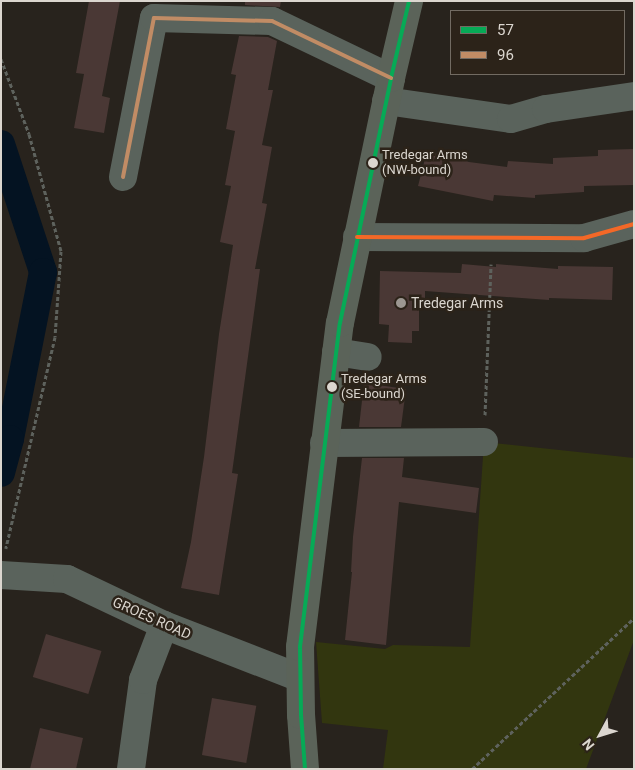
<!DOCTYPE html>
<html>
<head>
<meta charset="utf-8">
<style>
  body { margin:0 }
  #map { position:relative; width:635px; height:770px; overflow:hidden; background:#28231d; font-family:Roboto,sans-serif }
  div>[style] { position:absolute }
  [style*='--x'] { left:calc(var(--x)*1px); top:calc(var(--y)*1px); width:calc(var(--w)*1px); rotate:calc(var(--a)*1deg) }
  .green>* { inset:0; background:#32360f }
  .canal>* { height:28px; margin:-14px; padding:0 14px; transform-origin:14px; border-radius:14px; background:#041322 }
  .building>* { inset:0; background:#4a3835; transform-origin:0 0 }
  .path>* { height:3px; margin-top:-1.5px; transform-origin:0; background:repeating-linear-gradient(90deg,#5e625d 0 4px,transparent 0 6.5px) }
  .minor>* { height:28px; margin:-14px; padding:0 14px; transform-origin:14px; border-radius:14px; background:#5a635c }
  .major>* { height:28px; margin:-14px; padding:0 14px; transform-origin:14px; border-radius:14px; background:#5b6359 }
  .bus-1>* { height:4px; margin:-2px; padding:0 2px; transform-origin:2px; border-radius:2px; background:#06aa56 }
  .bus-2>* { height:4px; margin:-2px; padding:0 2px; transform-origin:2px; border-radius:2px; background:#c18c65 }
  .bus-3>* { height:4px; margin:-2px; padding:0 2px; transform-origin:2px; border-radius:2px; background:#f36827 }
  .dots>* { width:14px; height:14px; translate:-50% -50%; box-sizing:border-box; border:2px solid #2c2319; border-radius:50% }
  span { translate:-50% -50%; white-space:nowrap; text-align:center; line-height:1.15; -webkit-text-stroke:5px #2c2319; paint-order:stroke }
  .bus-label { font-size:13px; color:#dbd6cf }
  .left { translate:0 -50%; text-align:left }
  .poi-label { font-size:14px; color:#dbd6cf }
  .street-label { font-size:14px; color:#dbd6cf }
  .frame { position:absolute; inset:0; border:2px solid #dbd6cf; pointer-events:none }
  .legend { position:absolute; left:450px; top:10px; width:175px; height:65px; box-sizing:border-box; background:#2c2319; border:1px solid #726b62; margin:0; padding:6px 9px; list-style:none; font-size:15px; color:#dbd6cf }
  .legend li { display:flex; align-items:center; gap:10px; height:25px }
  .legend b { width:25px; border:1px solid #726b62 }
  .north { position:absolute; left:575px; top:710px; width:50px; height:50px; -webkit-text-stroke:4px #2c2319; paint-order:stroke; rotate:231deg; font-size:14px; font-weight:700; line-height:20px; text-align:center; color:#dbd6cf }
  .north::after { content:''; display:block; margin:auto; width:18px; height:22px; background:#dbd6cf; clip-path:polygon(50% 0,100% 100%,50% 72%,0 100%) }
</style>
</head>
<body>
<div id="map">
  <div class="green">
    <div style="clip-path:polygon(484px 442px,634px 458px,634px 640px,586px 769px,383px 769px,388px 730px,322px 723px,316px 642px,385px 649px,393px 645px,470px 647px)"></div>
  </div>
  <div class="canal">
    <div style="--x:1;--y:144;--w:135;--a:71.8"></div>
    <div style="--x:43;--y:272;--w:170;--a:101.2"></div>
    <div style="--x:10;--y:439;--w:35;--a:105"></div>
  </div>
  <div class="building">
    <div style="clip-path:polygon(89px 1px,120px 1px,102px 96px,110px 98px,104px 133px,74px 128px,84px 74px,76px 73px)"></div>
    <div style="clip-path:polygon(245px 1px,281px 1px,280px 7px,245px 5px)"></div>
    <div style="clip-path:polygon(239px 36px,268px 37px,277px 41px,268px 90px,273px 90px,262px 145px,272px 147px,262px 203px,267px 204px,255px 269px,260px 269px,232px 473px,238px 474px,219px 595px,181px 588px,191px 542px,204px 457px,219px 334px,233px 245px,220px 242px,231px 186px,225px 185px,235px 131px,226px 129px,236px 75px,231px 74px)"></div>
    <div style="clip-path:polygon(634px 149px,634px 185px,584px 186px,584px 192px,535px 195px,535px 198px,494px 195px,493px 201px,418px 186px,427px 151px,469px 162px,507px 167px,508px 161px,553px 164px,553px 158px,598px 156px,598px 150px)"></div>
    <div style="clip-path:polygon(462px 264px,496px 267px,496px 264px,558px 269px,558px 266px,613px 267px,612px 300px,549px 298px,549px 300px,425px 291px,425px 303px,419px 303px,419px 331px,412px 331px,412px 343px,388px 342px,389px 325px,379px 324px,380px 271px,461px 273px)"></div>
    <div style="clip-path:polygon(364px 383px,406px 389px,401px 427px,359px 427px)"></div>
    <div style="clip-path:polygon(362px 458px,404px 458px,402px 477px,479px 488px,476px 513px,399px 502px,386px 645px,345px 640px,352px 572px,351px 572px,353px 537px)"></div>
    <div style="left:46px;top:634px;width:58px;height:45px;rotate:17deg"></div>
    <div style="left:212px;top:698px;width:45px;height:58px;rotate:10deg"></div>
    <div style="clip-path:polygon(40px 728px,83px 738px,76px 769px,30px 769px)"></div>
  </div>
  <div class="path">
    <div style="--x:1;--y:59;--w:80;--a:69.5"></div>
    <div style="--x:29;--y:134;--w:121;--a:74.7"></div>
    <div style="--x:61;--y:251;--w:86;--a:94"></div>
    <div style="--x:55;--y:337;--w:217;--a:103.1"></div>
    <div style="--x:485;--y:415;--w:151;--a:-87.7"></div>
    <div style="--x:472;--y:769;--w:221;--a:-43"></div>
  </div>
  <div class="minor">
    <div style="--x:386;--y:101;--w:126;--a:8.2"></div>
    <div style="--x:511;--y:119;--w:36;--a:-16"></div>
    <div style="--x:546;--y:109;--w:89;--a:-8.4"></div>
    <div style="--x:123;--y:177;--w:162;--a:-79"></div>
    <div style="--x:154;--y:18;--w:118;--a:1.5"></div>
    <div style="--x:272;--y:21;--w:132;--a:25.6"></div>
    <div style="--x:357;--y:237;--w:227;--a:0.3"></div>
    <div style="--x:584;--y:238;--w:52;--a:-15.6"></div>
    <div style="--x:336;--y:352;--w:32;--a:9"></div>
    <div style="--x:324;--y:443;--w:160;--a:-0.4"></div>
    <div style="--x:1;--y:575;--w:66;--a:3.5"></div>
    <div style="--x:67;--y:579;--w:107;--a:25.4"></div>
    <div style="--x:164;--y:625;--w:146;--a:21.3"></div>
    <div style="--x:131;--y:769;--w:90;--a:-82.3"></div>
    <div style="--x:143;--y:680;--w:59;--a:-69.1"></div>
  </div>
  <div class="major">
    <div style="--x:305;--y:769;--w:54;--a:-94.2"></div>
    <div style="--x:301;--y:715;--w:68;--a:-90.8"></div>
    <div style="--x:300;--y:647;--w:326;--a:-83"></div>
    <div style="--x:340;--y:323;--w:250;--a:-78.2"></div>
    <div style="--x:391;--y:78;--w:79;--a:-76.8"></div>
  </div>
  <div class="bus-1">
    <div style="--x:305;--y:769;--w:54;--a:-94.2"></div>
    <div style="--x:301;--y:715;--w:68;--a:-90.8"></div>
    <div style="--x:300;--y:647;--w:326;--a:-83"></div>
    <div style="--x:340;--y:323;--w:250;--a:-78.2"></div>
    <div style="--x:391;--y:78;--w:79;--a:-76.8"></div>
  </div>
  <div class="bus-2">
    <div style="--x:123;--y:177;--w:162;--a:-79"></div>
    <div style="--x:154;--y:18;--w:118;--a:1.5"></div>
    <div style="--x:272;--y:21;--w:132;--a:25.6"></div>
  </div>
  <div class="bus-3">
    <div style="--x:357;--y:237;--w:227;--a:0.3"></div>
    <div style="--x:584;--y:238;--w:52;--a:-15.6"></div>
  </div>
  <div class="dots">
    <div style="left:373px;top:163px;background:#dbd6cf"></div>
    <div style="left:401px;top:303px;background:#9c9791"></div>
    <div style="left:332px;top:387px;background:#dbd6cf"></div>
  </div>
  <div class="bus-label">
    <span class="left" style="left:382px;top:163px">Tredegar Arms<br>(NW-bound)</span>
    <span class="left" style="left:341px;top:387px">Tredegar Arms<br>(SE-bound)</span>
  </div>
  <div class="poi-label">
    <span class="left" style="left:411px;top:303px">Tredegar Arms</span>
  </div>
  <div class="street-label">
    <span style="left:152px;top:618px;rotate:24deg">GROES ROAD</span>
  </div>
  <div class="frame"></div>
  <ul class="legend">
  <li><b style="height:6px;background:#06aa56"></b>57</li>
  <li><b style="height:6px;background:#c18c65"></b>96</li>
  </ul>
  <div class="north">N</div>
</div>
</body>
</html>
